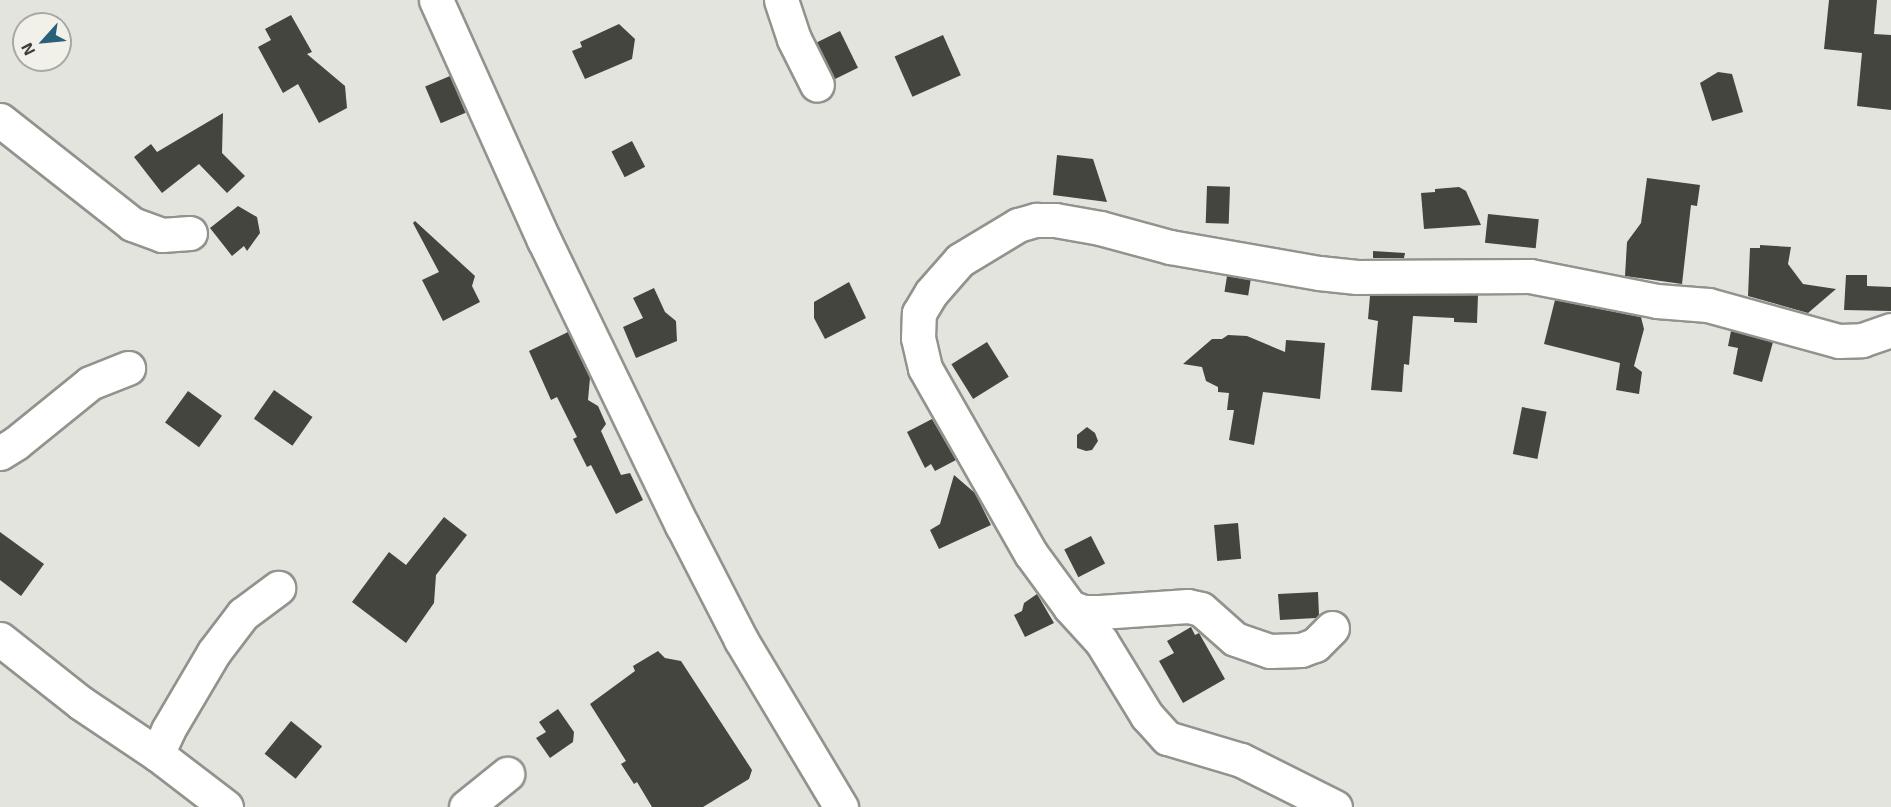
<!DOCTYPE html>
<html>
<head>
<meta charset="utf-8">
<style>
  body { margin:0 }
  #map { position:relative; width:1891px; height:807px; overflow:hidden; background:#e3e4dd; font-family:"Exo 2",sans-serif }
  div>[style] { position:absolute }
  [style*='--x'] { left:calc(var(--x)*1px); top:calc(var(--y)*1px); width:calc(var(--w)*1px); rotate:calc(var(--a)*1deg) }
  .building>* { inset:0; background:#454540; transform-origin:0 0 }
  .roads { filter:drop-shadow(2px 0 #93938d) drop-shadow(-2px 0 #93938d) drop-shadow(0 2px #93938d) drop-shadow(0 -2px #93938d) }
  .minor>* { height:33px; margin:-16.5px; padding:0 16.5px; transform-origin:16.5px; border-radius:16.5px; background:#fff }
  span { translate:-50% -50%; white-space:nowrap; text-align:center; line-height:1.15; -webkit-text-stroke:6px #f1f1ea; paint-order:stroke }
  .north { position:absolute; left:12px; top:12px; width:60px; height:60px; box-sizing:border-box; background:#f1f1ea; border:2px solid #a9a9a4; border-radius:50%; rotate:243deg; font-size:16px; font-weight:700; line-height:24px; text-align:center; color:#3c3c3a }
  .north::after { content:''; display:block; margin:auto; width:21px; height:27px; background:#28607a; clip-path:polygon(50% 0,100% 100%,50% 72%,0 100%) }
</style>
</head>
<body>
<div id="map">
  <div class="building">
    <div style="clip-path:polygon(1829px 0,1877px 0,1874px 34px,1891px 35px,1891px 110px,1857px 106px,1862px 53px,1824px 49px)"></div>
    <div style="clip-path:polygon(291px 15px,312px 52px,307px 54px,345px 86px,347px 108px,319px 123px,298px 84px,283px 93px,258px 47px,271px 40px,265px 29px)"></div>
    <div style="clip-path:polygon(619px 24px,635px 39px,632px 59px,585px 79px,572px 51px,582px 47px,580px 42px)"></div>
    <div style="left:840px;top:31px;width:41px;height:26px;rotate:64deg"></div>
    <div style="left:943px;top:35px;width:44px;height:53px;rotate:66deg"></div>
    <div style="clip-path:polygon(1718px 72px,1732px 74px,1743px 112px,1712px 121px,1700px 83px)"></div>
    <div style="left:450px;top:76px;width:40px;height:27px;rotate:67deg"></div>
    <div style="clip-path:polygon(223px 113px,222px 153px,245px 176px,227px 193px,199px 164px,162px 193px,134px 157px,151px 144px,157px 152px)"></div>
    <div style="left:632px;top:141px;width:29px;height:23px;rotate:63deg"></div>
    <div style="clip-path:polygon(1057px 155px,1093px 159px,1107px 202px,1053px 195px)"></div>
    <div style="clip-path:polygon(1647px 178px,1700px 185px,1697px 206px,1691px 205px,1682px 284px,1625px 276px,1627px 242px,1641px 223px)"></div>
    <div style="left:1207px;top:186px;width:23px;height:37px;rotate:2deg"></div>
    <div style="clip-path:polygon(1459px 187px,1466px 191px,1481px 225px,1424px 229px,1421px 193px,1435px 192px,1435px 189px)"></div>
    <div style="clip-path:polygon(238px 206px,257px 217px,260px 233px,247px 251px,244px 246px,232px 256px,210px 228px)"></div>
    <div style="left:1488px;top:214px;width:51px;height:29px;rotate:6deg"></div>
    <div style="clip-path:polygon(415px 221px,475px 276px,472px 286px,480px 302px,443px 321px,422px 280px,439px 272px,413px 223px)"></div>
    <div style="clip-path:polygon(1760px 245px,1791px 247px,1788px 264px,1803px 284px,1836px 289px,1808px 313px,1748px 296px,1750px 248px,1760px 248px)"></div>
    <div style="clip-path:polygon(1373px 251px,1405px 253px,1404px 258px,1373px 258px)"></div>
    <div style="clip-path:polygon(1846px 275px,1867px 275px,1867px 286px,1891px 287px,1891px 311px,1844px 310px)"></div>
    <div style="left:1227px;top:276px;width:24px;height:16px;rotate:9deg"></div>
    <div style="clip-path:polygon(849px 282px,866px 318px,825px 339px,814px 318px,814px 302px)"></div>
    <div style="clip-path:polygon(654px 288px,665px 312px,676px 321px,677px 341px,636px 358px,623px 327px,643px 318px,633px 298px)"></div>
    <div style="clip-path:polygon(1478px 295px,1477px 323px,1454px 322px,1454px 318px,1413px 316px,1409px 365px,1404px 364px,1402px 392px,1371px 390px,1378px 321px,1368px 319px,1370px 296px)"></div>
    <div style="clip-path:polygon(1555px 300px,1641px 317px,1644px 329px,1634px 366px,1642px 372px,1639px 394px,1616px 390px,1620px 363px,1544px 344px)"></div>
    <div style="clip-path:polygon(1731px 331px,1773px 342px,1762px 382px,1733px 374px,1738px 348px,1728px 346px)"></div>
    <div style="clip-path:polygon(568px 332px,590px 378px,588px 400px,598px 406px,606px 424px,601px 431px,621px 475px,630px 473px,643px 500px,616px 514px,591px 465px,587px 467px,573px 439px,577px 437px,557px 397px,551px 400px,529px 351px)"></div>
    <div style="clip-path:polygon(1228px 335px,1247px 336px,1285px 352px,1286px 340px,1325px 343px,1320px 399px,1263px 392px,1254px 445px,1229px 440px,1234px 410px,1227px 410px,1229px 393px,1218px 392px,1218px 387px,1206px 381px,1202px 367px,1183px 364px,1212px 339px,1222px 339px)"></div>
    <div style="left:987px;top:342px;width:41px;height:42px;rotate:58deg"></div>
    <div style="left:274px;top:390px;width:47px;height:35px;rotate:35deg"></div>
    <div style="left:188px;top:391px;width:42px;height:39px;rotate:36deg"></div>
    <div style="left:1522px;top:407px;width:25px;height:48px;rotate:11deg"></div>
    <div style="clip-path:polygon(932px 419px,956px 460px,935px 471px,931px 464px,925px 468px,907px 432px)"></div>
    <div style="clip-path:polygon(1087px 427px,1095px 433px,1098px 441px,1092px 450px,1086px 451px,1077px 448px,1077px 435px)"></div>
    <div style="clip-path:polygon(954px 475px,975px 493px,991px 525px,939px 549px,930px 530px,940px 524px)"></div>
    <div style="clip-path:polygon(444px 517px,467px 535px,436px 575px,434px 603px,406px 643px,352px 602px,389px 552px,406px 565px)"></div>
    <div style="left:1238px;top:523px;width:36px;height:24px;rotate:85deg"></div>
    <div style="clip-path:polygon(0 532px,44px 564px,21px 596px,0 580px)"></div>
    <div style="left:1091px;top:536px;width:31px;height:30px;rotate:63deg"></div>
    <div style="clip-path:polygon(1318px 592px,1319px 615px,1316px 618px,1280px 620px,1278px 594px)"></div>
    <div style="clip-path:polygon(1037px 594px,1054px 623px,1025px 637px,1014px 615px,1022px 611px,1024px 603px)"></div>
    <div style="clip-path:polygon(1191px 627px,1195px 635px,1199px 633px,1225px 679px,1183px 703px,1159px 661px,1174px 653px,1167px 641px)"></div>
    <div style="clip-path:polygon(658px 651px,665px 658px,681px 661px,752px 770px,749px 779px,703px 807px,652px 807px,637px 782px,634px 784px,621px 764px,626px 761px,590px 704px,635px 671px,633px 666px)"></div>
    <div style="clip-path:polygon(558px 709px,574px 732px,573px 742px,550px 758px,536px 738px,546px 732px,539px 722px)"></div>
    <div style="left:291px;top:721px;width:40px;height:42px;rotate:39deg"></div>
  </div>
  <div class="roads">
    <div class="minor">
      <div style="--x:436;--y:0;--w:263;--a:65.8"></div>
      <div style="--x:544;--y:240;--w:317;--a:64.2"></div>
      <div style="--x:682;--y:525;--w:129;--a:62.8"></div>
      <div style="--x:741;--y:640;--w:195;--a:59.1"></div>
      <div style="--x:781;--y:0;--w:41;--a:71.6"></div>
      <div style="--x:794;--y:39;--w:51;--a:63.4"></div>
      <div style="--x:0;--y:120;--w:168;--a:38.2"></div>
      <div style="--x:132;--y:224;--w:32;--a:20"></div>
      <div style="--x:162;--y:235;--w:28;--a:-4"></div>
      <div style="--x:0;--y:453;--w:19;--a:-32"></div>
      <div style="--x:16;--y:443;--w:95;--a:-39"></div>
      <div style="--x:90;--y:383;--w:41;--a:-21.5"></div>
      <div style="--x:1070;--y:607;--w:15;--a:20"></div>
      <div style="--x:1084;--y:612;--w:16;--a:0"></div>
      <div style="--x:1100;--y:612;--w:88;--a:-3.9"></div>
      <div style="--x:1188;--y:606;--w:13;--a:13"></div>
      <div style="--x:1201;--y:609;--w:45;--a:41.4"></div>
      <div style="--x:1235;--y:639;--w:37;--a:19"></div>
      <div style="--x:1270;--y:651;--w:31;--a:-2"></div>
      <div style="--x:1301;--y:650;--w:15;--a:-20"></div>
      <div style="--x:1315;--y:645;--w:24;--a:-45"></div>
      <div style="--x:0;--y:639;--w:103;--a:38.3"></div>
      <div style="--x:81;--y:703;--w:92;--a:33.9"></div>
      <div style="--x:157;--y:754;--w:87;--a:37.5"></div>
      <div style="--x:157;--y:754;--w:26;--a:-65"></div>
      <div style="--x:168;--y:730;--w:91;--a:-59.5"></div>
      <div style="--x:214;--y:652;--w:48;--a:-52.7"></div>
      <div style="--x:243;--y:614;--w:44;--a:-36.6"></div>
      <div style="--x:466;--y:807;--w:53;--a:-38.8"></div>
      <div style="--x:1335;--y:807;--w:105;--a:-153.4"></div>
      <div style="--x:1241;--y:760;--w:77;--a:-163.4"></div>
      <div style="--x:1167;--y:738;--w:30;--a:-132"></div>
      <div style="--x:1147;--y:716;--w:88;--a:-121.5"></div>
      <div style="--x:1101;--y:641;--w:46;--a:-132.4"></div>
      <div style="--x:1070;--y:607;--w:66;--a:-126.3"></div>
      <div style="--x:1031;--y:554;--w:214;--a:-119.7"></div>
      <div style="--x:925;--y:368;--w:31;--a:-103"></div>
      <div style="--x:918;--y:338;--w:25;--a:-88"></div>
      <div style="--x:919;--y:313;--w:23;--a:-59"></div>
      <div style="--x:931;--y:293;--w:44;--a:-48.7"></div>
      <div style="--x:960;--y:260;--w:68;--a:-31.1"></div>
      <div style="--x:1018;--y:225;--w:19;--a:-16"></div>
      <div style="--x:1036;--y:220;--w:19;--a:0"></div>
      <div style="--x:1055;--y:220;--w:46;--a:10.1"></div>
      <div style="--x:1100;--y:228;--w:73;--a:15.2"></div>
      <div style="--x:1170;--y:247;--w:151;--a:9.9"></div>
      <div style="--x:1319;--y:273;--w:38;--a:6"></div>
      <div style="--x:1357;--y:277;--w:173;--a:-0.3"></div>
      <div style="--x:1530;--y:276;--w:129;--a:11.1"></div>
      <div style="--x:1657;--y:301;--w:51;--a:4.5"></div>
      <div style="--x:1708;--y:305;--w:136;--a:15.4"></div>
      <div style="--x:1839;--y:341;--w:23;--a:-2"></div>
      <div style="--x:1862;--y:340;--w:31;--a:-19"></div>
    </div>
  </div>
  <div class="north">N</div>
</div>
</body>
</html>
